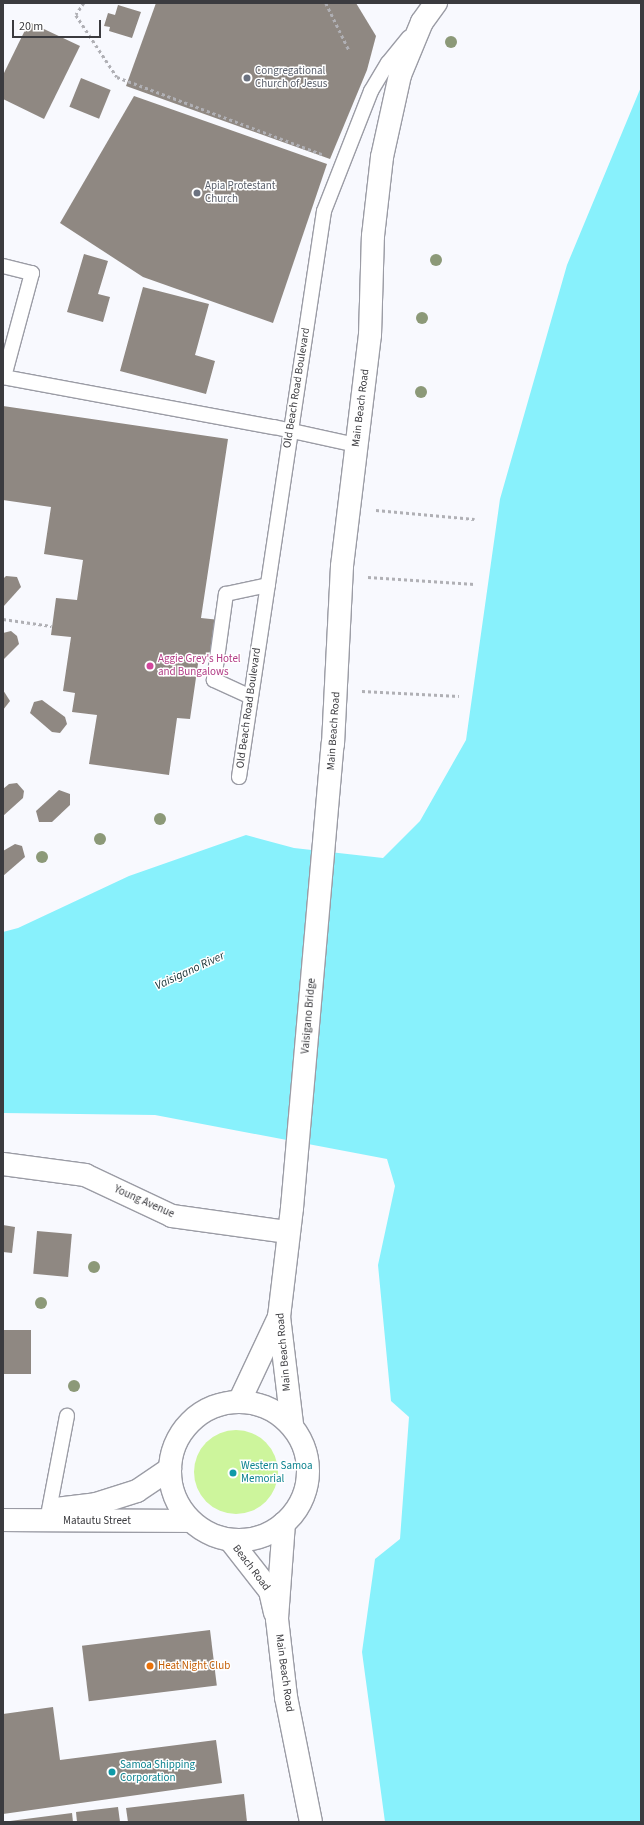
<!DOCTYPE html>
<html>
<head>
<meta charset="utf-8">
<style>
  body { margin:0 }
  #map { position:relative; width:644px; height:1825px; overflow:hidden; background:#f8f9fe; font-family:"Source Sans 3",sans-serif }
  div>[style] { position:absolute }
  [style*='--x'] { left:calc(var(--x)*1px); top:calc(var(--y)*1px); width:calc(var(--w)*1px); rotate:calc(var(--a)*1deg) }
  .green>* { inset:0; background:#cdf59c }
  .round { border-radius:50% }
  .water>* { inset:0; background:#88f1fc }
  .building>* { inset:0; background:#8f8882; transform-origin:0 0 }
  .path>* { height:2.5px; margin-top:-1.25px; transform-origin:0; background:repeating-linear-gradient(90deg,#b0b0b5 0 3px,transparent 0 6px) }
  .roads { filter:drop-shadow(1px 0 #9b9ca5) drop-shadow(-1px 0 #9b9ca5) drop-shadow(0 1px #9b9ca5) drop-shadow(0 -1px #9b9ca5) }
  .lane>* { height:14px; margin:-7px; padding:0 7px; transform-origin:7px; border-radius:7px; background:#fff }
  .street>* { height:22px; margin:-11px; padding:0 11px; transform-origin:11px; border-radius:11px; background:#fff }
  .secondary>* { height:22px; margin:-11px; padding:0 11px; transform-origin:11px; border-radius:11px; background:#fff }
  .primary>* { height:22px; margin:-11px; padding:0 11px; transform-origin:11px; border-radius:11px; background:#fff }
  .primary>.ring { margin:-11px; padding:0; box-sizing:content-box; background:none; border:22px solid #fff; border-radius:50% }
  .trees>* { width:12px; height:12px; margin:-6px; border-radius:50%; background:#8c9978 }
  .dots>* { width:11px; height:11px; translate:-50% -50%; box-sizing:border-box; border:2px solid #fff; border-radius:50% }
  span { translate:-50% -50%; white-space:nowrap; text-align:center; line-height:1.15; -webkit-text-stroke:3px #fff; paint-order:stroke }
  .worship-label { font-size:11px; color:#5b616d }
  .left { translate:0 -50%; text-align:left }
  .street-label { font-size:11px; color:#3b3b3f }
  .hotel-label { font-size:11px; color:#b23c85 }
  .culture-label { font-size:11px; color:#0d838f }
  .food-label { font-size:11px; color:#c56008 }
  .water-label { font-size:12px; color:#193134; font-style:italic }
  .frame { position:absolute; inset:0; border:4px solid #3b3b3f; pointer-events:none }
  .scale { position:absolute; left:12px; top:20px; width:89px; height:18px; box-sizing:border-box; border:2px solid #3b3b3f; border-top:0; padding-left:5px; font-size:12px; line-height:14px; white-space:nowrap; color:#3b3b3f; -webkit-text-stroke:3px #fff; paint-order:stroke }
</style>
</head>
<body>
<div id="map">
  <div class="green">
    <div class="round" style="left:194px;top:1430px;width:84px;height:84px"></div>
  </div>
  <div class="water">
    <div style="clip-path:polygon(641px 87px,641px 1822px,385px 1822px,362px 1652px,375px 1559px,400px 1539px,409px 1417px,391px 1401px,378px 1265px,395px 1186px,387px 1159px,155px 1115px,3px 1113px,3px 932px,18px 928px,129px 876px,246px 835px,294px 848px,383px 858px,420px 821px,466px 740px,500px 499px,567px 265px)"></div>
  </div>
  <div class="building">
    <div style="clip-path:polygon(156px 3px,356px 3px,376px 36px,367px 70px,330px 159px,126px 86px)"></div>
    <div style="clip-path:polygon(118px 5px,141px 12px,132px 38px,109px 31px,110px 27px,104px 26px,108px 13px,115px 15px)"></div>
    <div style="clip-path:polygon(29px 22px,80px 46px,44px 119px,3px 99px,3px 75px)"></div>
    <div style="left:81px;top:78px;width:32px;height:31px;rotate:22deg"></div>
    <div style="clip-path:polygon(134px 96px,327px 164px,273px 323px,143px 277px,60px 223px)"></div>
    <div style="clip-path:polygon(84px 254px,108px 261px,98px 294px,110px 297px,103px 322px,67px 312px)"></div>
    <div style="clip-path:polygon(143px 287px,209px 304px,195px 355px,215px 361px,206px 394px,120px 371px)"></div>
    <div style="clip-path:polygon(3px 406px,228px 439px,201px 618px,220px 620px,214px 659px,199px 657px,190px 719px,177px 718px,169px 775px,89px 764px,97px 715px,72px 712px,75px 693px,63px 691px,71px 637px,51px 635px,56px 598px,77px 600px,83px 560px,44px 554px,51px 507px,3px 500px)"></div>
    <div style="clip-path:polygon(6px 576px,17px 577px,21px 587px,3px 607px,3px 579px)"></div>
    <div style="clip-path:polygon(11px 631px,17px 636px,19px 644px,3px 660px,3px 633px)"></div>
    <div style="clip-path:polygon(3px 690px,10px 701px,3px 710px)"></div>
    <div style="clip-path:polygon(42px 700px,65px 717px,67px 724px,60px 733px,52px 732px,30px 713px,34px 702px)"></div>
    <div style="clip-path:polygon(17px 783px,24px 791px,23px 798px,3px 816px,3px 789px,9px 784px)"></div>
    <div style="clip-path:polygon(59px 790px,70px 794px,70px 805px,52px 822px,39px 822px,36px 811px)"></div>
    <div style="clip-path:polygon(15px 844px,22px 846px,25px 857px,3px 876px,3px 851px)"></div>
    <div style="clip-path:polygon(3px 1225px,15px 1227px,12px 1253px,3px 1252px)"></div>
    <div style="left:37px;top:1231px;width:35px;height:43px;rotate:5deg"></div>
    <div style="left:3px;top:1330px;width:28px;height:44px"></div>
    <div style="left:210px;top:1630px;width:56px;height:129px;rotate:83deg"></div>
    <div style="clip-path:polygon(53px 1707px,60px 1760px,216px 1740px,222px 1783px,3px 1814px,3px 1714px)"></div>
    <div style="clip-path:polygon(244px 1794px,247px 1822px,128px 1822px,126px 1808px)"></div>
    <div style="clip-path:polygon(118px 1807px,120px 1822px,77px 1822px,76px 1812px)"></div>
    <div style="clip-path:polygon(72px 1813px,73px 1822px,10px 1822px,10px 1821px)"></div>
  </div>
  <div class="path">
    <div style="--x:84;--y:3;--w:14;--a:124"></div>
    <div style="--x:76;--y:15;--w:74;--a:56.5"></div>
    <div style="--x:117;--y:77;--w:219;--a:20.6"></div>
    <div style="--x:326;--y:3;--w:52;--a:63.9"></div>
    <div style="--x:376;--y:510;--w:99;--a:5.2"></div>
    <div style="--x:368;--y:577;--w:107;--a:3.7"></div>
    <div style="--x:3;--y:619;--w:49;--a:8.1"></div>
    <div style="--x:362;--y:691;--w:97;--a:3"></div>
  </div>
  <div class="roads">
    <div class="lane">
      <div style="--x:3;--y:266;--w:30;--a:14"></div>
      <div style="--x:32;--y:273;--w:108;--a:105.1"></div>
      <div style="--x:3;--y:377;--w:276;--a:10.5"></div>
      <div style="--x:274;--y:427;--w:84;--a:12.4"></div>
      <div style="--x:251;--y:697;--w:41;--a:-155.3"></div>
      <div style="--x:214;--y:680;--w:87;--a:-82.1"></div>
      <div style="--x:226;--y:594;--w:43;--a:-12.1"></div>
      <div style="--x:239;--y:777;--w:572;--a:-81.46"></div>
      <div style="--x:324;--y:211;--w:129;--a:-68.6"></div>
      <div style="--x:371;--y:91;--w:33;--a:-59"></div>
      <div style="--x:388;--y:63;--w:33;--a:-51"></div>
      <div style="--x:49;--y:1510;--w:96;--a:-79.2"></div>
    </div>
    <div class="street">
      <div style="--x:3;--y:1164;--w:83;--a:7.6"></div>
      <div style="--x:85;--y:1175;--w:96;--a:25.2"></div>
      <div style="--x:172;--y:1216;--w:117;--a:7.9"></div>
    </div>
    <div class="secondary">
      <div style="--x:284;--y:1523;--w:96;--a:94.2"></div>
      <div style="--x:277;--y:1619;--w:79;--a:83.4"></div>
      <div style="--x:286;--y:1697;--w:127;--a:78.7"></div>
      <div style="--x:230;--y:1540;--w:65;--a:51.9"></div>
      <div style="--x:270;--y:1591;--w:22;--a:77"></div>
    </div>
    <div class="primary">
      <div style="--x:240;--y:1400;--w:92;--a:-64.8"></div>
      <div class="ring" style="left:170px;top:1402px;width:116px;height:116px"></div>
      <div style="--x:292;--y:1424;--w:108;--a:-96.9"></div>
      <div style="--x:279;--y:1317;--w:110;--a:-83.2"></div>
      <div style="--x:292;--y:1208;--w:466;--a:-85"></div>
      <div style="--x:333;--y:744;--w:178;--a:-87.1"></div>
      <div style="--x:342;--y:566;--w:233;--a:-83.1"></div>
      <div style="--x:370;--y:335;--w:99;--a:-88.3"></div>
      <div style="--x:373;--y:236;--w:80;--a:-83.5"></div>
      <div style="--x:382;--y:157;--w:84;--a:-77.6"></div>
      <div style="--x:400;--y:75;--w:57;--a:-67.5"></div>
      <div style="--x:422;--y:22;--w:24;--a:-54"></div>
      <div style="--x:56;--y:1509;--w:40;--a:-7.1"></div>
      <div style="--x:96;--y:1504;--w:43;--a:-17.6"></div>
      <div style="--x:137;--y:1491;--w:40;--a:-34"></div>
      <div style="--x:3;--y:1520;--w:187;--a:0.3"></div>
    </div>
  </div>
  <div class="trees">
    <div style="left:451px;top:42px"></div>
    <div style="left:436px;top:260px"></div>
    <div style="left:422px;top:318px"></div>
    <div style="left:421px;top:392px"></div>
    <div style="left:160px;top:819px"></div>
    <div style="left:100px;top:839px"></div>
    <div style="left:42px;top:857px"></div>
    <div style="left:94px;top:1267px"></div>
    <div style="left:41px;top:1303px"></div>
    <div style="left:74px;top:1386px"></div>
  </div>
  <div class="dots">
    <div style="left:247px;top:78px;background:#6b7280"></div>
    <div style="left:197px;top:193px;background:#6b7280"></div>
    <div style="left:150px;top:666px;background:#d1479c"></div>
    <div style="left:233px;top:1473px;background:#0f9aa8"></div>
    <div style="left:150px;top:1666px;background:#e8710a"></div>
    <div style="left:112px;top:1772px;background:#0f9aa8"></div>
  </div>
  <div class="worship-label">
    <span class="left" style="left:255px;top:78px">Congregational<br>Church of Jesus</span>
    <span class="left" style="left:205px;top:193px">Apia Protestant<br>Church</span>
  </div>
  <div class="street-label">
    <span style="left:297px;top:388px;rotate:-81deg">Old Beach Road Boulevard</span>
    <span style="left:361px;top:408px;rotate:-83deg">Main Beach Road</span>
    <span style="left:249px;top:708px;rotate:-82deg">Old Beach Road Boulevard</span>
    <span style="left:334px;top:731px;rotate:-86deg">Main Beach Road</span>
    <span style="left:309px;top:1016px;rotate:-85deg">Vaisigano Bridge</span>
    <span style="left:144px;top:1202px;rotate:24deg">Young Avenue</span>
    <span style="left:284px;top:1352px;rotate:-95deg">Main Beach Road</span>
    <span style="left:97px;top:1521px">Matautu Street</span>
    <span style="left:251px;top:1568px;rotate:53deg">Beach Road</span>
    <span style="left:284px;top:1673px;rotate:82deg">Main Beach Road</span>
  </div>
  <div class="hotel-label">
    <span class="left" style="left:158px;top:666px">Aggie Grey's Hotel<br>and Bungalows</span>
  </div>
  <div class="culture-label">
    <span class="left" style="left:241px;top:1473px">Western Samoa<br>Memorial</span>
    <span class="left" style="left:120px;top:1772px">Samoa Shipping<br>Corporation</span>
  </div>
  <div class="food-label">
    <span class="left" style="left:158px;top:1666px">Heat Night Club</span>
  </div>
  <div class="water-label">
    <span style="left:190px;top:971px;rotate:-25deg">Vaisigano River</span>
  </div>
  <div class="frame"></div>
  <div class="scale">20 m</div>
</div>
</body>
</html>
